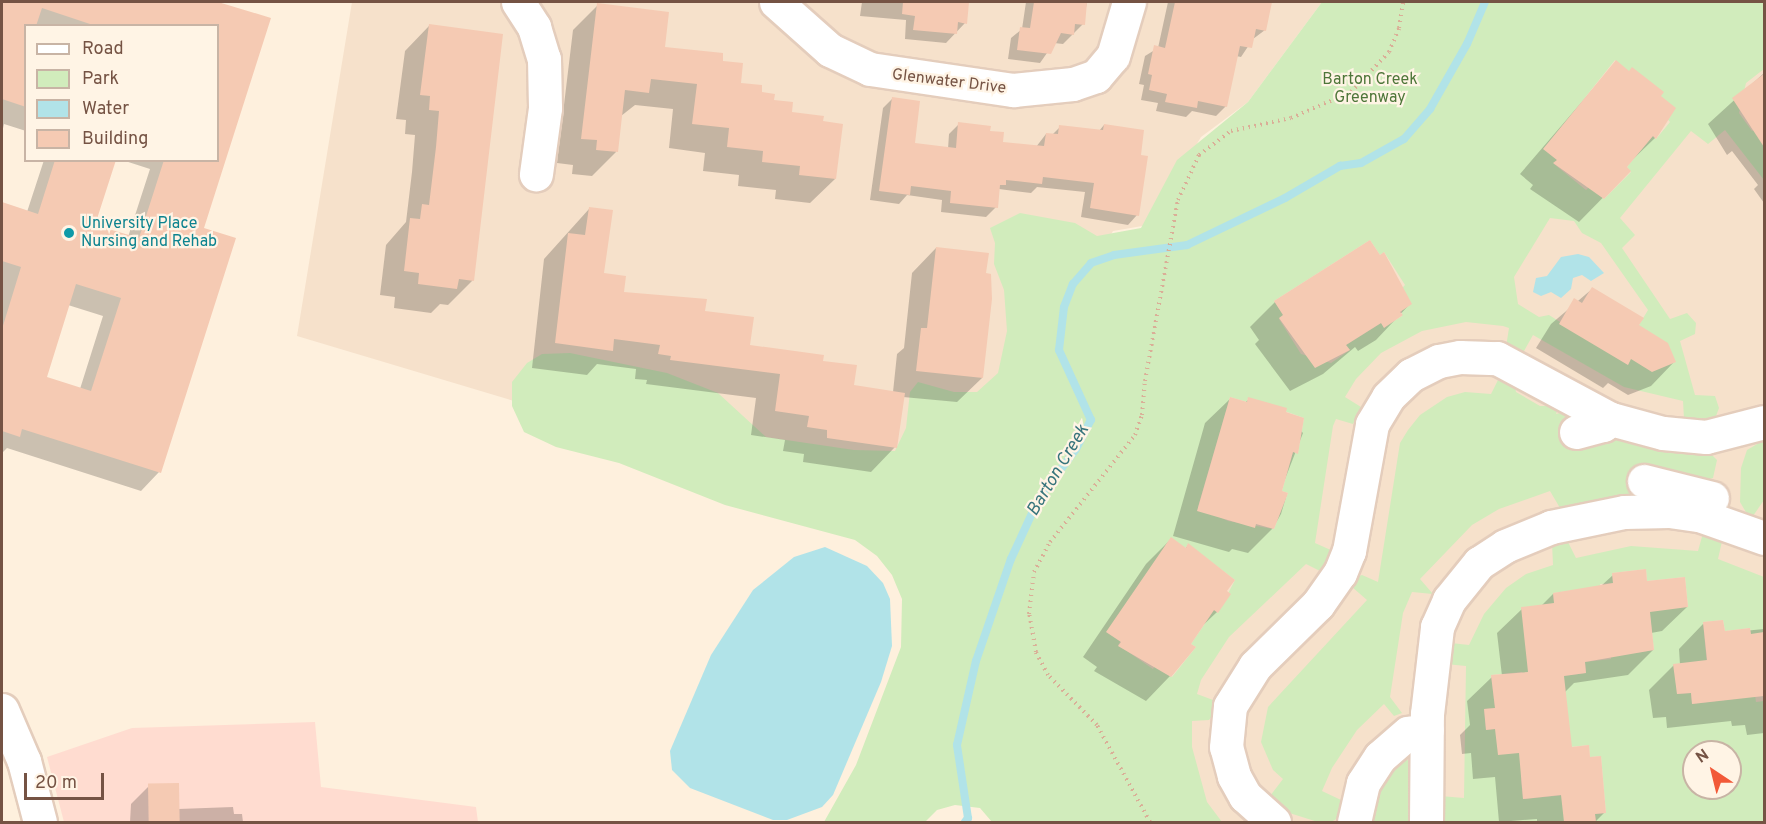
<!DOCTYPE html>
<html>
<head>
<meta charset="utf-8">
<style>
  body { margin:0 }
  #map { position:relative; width:1766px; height:824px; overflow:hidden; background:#fef0dd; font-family:Overpass,sans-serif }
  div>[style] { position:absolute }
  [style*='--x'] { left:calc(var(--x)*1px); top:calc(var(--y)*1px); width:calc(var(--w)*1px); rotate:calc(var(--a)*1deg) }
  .residential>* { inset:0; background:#f6e1cb }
  .commercial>* { inset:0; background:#ffdcd0 }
  .green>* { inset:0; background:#d1ecbc }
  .water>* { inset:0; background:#b1e3e8 }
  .shadow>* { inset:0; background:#0003 }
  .stream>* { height:8px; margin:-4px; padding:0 4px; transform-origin:4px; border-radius:4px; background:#b1e3e8 }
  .building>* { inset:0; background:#f5cab3; transform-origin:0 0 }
  .path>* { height:4px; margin-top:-2px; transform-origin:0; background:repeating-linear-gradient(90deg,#daae97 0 1.5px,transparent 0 6px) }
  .roads { filter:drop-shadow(2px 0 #e4cdbc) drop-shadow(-2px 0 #e4cdbc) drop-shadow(0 2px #e4cdbc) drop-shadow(0 -2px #e4cdbc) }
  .minor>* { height:33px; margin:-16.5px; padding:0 16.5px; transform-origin:16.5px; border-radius:16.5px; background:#fff }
  .dots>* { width:16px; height:16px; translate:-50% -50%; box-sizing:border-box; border:3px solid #fff4e5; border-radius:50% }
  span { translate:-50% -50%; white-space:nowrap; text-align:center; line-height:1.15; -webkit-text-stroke:4.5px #fff4e5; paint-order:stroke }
  .park-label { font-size:16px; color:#4e7639 }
  .street-label { font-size:16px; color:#755344 }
  .culture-label { font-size:16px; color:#0d838f }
  .left { translate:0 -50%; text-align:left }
  .water-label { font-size:18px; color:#37747c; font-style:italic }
  .frame { position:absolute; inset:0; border:3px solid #755344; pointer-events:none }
  .legend { position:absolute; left:24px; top:24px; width:195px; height:138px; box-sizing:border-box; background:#fff4e5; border:2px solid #c8b4a5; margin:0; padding:8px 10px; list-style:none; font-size:18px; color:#755344 }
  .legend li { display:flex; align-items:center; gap:12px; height:30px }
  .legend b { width:30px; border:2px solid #c8b4a5 }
  .north { position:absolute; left:1682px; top:740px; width:60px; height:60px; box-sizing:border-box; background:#fff4e5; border:2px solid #c8b4a5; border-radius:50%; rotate:325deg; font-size:16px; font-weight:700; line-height:24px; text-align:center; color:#755344 }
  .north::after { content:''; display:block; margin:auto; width:21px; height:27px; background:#f25938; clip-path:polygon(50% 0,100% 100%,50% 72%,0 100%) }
  .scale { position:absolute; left:24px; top:773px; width:80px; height:27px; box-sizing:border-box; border:3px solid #755344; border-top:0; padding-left:8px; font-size:18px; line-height:21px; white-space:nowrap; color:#755344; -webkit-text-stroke:4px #fff4e5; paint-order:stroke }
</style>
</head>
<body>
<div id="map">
  <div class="residential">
    <div style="clip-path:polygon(352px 2px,1322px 2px,1248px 102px,1201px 137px,1148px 225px,1113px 231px,944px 530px,297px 336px)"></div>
    <div style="clip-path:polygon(evenodd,1764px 2px,1764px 822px,1181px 822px,1051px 619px,1165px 358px,1587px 49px,1764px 2px,1694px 752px,1730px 752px,1730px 788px,1694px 788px,1694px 752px)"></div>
  </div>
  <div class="commercial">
    <div style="clip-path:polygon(315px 722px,321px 787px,476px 807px,478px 822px,64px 822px,47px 757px,132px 728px)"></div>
  </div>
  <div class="green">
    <div style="clip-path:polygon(evenodd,1322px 2px,1764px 2px,1764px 69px,1746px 83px,1739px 113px,1752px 131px,1758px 128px,1764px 137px,1764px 180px,1725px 130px,1708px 144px,1691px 131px,1620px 218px,1635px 235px,1622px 248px,1670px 319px,1687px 313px,1696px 323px,1695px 334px,1680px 341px,1695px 395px,1715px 396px,1719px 408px,1716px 416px,1709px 422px,1684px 419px,1683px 401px,1624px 387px,1533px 335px,1524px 351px,1518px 352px,1506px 347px,1509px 328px,1503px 326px,1466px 322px,1422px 331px,1381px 353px,1356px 379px,1345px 397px,1361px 407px,1353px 424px,1336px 419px,1333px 426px,1315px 543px,1333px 551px,1322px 572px,1306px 564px,1229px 637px,1201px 680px,1197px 694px,1213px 700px,1215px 713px,1209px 720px,1192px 721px,1192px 747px,1207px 802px,1222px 822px,992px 822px,980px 808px,955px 805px,937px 810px,925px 822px,824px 822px,856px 765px,901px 647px,902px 599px,892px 575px,877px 556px,855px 540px,725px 505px,619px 463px,556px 447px,524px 432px,512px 406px,512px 382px,527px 363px,542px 354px,570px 353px,667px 373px,718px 393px,766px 437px,854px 450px,895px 451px,906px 428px,910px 392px,918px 382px,954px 392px,977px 392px,998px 373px,1007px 331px,1004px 290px,994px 264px,995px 243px,990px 228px,1020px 213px,1075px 223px,1097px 236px,1141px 228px,1177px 160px,1248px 102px,1322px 2px,1615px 60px,1670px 122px,1656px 139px,1652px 136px,1627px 167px,1631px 172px,1604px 199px,1589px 187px,1586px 190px,1554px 164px,1557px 160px,1544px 149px,1615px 60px,1322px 2px,1550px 218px,1574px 221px,1582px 233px,1601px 243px,1648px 310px,1639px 325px,1628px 365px,1549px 315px,1539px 317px,1518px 304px,1514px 277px,1550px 218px,1322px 2px,1370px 240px,1380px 255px,1384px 252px,1405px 285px,1402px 288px,1402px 316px,1384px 327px,1381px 323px,1346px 345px,1350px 350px,1331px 363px,1301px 354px,1279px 319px,1283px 315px,1274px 301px,1370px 240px,1322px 2px,1230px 397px,1247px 402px,1248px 398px,1304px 418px,1298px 453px,1293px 452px,1282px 491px,1288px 493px,1274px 529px,1228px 521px,1198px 507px,1230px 397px,1322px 2px,1188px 544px,1235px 580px,1218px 613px,1214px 610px,1191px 644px,1196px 647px,1172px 677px,1155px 666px,1153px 669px,1118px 645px,1188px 544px)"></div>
    <div style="clip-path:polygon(1500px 376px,1514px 380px,1516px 392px,1540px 406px,1559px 406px,1556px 414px,1571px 410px,1603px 433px,1709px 452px,1717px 460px,1713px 478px,1656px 494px,1560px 508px,1550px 491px,1499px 509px,1472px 525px,1420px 579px,1433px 594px,1412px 592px,1403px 613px,1390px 697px,1402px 713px,1394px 716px,1384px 704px,1357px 730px,1332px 768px,1322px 791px,1341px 800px,1340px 817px,1331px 822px,1318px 822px,1283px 811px,1270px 796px,1283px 779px,1273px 770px,1261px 742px,1268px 707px,1367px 600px,1352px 587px,1353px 578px,1362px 575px,1378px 582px,1400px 443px,1408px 430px,1420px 415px,1447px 397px,1465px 392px,1491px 394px)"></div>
    <div style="clip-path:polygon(1764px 440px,1764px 500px,1753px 516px,1747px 514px,1740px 502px,1741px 468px,1747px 450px)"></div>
    <div style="clip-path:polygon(evenodd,1703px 533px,1723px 537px,1718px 559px,1764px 577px,1764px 640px,1752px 642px,1750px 628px,1725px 631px,1723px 620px,1703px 622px,1707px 665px,1674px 664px,1677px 694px,1691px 693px,1692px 704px,1733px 699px,1754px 688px,1756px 702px,1764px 701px,1764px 822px,1596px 822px,1595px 814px,1606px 813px,1601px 756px,1590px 757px,1589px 745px,1559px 748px,1522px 672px,1491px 675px,1495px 708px,1484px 709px,1486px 730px,1495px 729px,1529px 752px,1521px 779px,1523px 799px,1565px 795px,1564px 822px,1442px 822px,1440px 796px,1464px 798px,1466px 666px,1446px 664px,1451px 643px,1469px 645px,1484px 614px,1506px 588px,1526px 574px,1553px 565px,1552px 543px,1567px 540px,1576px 558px,1631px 546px,1698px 551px,1703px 533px,1646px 569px,1647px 581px,1685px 577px,1688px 607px,1649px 607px,1654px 650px,1634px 653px,1610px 643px,1611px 659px,1585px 662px,1586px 673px,1563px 676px,1553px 593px,1575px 590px,1602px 599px,1600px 584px,1613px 583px,1612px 573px,1646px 569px,1703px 533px,1694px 752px,1730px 752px,1730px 788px,1694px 788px,1694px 752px)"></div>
    <div style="clip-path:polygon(1404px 757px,1411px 763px,1412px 822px,1369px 822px,1377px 789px,1390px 768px)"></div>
  </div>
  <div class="water">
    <div style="clip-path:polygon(1578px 254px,1589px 257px,1604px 273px,1591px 281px,1582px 275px,1573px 278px,1571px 289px,1561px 298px,1551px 292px,1541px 296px,1533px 292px,1536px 278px,1547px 276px,1561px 257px)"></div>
    <div style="clip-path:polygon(825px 547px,867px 566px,883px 583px,890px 599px,892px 646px,881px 682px,833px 795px,822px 807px,787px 820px,773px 820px,690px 788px,672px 770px,670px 751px,711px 655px,753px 590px,794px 557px)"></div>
  </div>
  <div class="shadow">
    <div style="clip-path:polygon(evenodd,2px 2px,213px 2px,269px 19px,202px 229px,159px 472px,141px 491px,7px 448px,2px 453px,2px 203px,27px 212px,44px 160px,114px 160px,93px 226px,128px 237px,150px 169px,122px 160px,218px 160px,218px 26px,26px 26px,26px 131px,4px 124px,2px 133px,2px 2px,68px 305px,103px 316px,80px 389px,45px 378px,68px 305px)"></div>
    <div style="clip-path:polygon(862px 2px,967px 2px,965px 23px,946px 43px,905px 39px,906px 20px,860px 16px)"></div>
    <div style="clip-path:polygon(1026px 2px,1087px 2px,1083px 24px,1063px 44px,1054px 43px,1040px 63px,1008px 59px,1011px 38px,1022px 29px)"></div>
    <div style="clip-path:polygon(1168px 2px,1270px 2px,1265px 30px,1253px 39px,1241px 57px,1236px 56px,1226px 106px,1216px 116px,1192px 111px,1186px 117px,1156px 111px,1158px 103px,1141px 100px,1144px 85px,1139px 84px,1145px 56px,1158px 48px)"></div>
    <div style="clip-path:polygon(598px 5px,663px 48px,721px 62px,739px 84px,790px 114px,835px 179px,810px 203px,775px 199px,776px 190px,738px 186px,739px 175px,703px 171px,705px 153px,669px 148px,673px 109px,635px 105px,621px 116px,616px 152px,592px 176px,572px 174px,573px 165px,557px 163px,573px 30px)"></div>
    <div style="clip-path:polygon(429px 26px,473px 280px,448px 305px,440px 304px,431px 313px,394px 308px,395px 297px,380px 295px,386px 245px,406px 222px,412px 172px,415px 135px,405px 134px,406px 120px,396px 119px,405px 51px)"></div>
    <div style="clip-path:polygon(1616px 62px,1674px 108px,1655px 138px,1625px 167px,1629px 171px,1579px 222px,1530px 189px,1533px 185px,1520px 174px)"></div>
    <div style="clip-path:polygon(1764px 73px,1764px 203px,1754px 189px,1758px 185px,1732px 151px,1727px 155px,1708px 124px)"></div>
    <div style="clip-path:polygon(892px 99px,913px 144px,948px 149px,949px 134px,959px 124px,988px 132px,1001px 143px,1036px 147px,1046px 134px,1052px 135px,1060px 127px,1099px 131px,1104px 125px,1139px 156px,1137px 215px,1128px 225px,1081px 217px,1085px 192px,1037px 187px,1031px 193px,999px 189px,996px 207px,986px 217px,941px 212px,942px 200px,907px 195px,899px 204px,870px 200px,883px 108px)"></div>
    <div style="clip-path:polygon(589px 209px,603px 274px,622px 293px,704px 312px,749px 346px,821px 362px,853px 386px,893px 392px,897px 354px,904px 348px,912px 273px,936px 248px,985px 275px,982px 378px,957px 402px,903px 397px,895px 447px,871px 472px,803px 462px,804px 454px,783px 451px,785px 440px,751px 435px,756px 398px,646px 384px,647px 380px,635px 379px,636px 369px,597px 364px,587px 375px,532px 368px,544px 259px)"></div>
    <div style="clip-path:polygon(1370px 242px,1410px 304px,1376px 340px,1358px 351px,1355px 347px,1323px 374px,1290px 391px,1255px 344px,1259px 340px,1250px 327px,1275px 302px)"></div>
    <div style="clip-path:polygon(1592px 289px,1674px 362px,1651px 386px,1628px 395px,1608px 383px,1603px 388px,1536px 348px,1551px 324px)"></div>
    <div style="clip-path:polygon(1230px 399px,1245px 403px,1249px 399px,1284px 413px,1303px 433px,1280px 492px,1287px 494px,1281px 514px,1273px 528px,1248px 553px,1232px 549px,1229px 552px,1173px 536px,1205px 423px)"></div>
    <div style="clip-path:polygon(1171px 539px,1185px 549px,1188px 545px,1225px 592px,1217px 612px,1199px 629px,1170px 676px,1146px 701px,1094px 671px,1097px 667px,1083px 657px,1146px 564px)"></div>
    <div style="clip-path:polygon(1613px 575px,1646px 583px,1687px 607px,1662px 631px,1651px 633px,1653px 650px,1628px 675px,1574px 683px,1564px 693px,1570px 748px,1589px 759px,1604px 813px,1595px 822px,1537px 822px,1537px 819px,1499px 822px,1495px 777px,1473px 779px,1471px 753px,1462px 754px,1460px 735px,1470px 725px,1467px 701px,1492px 677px,1502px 676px,1497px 633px,1522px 609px,1541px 606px,1553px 594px,1601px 586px)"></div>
    <div style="clip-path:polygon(1703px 624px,1723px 633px,1764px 629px,1764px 733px,1747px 735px,1745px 725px,1732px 726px,1731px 721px,1667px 728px,1666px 717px,1653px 718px,1649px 690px,1674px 665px,1680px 665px,1679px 649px)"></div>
    <div style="clip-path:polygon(149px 786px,178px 809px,233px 807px,234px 814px,242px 814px,243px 822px,130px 822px,131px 804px)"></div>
  </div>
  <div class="stream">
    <div style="--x:965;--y:822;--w:5;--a:-53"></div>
    <div style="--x:968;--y:818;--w:74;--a:-98.6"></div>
    <div style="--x:957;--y:745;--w:86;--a:-77.3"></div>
    <div style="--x:976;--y:661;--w:108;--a:-71.1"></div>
    <div style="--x:1011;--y:559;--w:67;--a:-65.3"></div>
    <div style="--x:1039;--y:498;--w:61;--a:-52.9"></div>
    <div style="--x:1076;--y:449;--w:33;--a:-63"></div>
    <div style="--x:1091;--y:420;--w:77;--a:-114.6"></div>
    <div style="--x:1059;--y:350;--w:43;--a:-83.4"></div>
    <div style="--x:1064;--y:307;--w:25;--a:-69"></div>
    <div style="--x:1073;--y:284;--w:28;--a:-49"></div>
    <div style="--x:1091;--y:263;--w:24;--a:-19"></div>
    <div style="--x:1114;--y:255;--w:74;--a:-7.8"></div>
    <div style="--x:1187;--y:245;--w:109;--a:-25.6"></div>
    <div style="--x:1285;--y:198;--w:64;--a:-30.2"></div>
    <div style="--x:1340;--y:166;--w:21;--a:-8"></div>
    <div style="--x:1361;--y:163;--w:49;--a:-29.2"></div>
    <div style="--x:1404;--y:139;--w:40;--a:-49"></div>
    <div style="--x:1430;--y:109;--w:75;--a:-60.4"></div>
    <div style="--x:1467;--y:44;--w:46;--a:-66.8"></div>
  </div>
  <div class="building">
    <div style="clip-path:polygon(evenodd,2px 2px,218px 2px,271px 18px,204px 228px,236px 238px,161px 473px,22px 429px,20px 437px,2px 431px,2px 329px,21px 267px,2px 261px,2px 202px,38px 214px,55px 160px,116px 160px,95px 225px,139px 238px,164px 160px,218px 160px,218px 26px,96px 26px,42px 8px,36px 26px,26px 26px,26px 107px,2px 99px,2px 2px,76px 284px,121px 298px,91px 391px,47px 377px,76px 284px)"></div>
    <div style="clip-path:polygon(903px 2px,969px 2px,967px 24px,958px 22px,957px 34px,913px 30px,915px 16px,902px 14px)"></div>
    <div style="clip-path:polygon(1034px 2px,1087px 2px,1085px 25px,1075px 24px,1074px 35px,1061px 33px,1051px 54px,1017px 50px,1020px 27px,1030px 28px)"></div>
    <div style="clip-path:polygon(1175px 2px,1272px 2px,1266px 31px,1256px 29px,1252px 48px,1240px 46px,1227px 107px,1198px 101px,1197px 108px,1165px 102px,1167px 94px,1149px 90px,1152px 75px,1148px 74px,1154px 45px,1165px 48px)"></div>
    <div style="clip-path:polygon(597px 3px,669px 12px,665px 47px,723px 53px,723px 61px,743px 63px,741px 83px,762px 85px,762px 92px,775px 94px,774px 100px,793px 102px,792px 112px,824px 116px,823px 121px,843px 124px,836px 179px,799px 175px,800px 166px,762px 162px,763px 151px,727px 147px,729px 128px,692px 124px,697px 84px,651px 79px,649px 93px,625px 90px,618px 152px,596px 150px,597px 140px,581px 139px)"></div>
    <div style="clip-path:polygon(429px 24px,503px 34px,474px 281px,459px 279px,457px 289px,418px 284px,419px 273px,404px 271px,410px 218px,420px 219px,422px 204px,429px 205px,436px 147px,439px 111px,429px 110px,430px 96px,420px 95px)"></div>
    <div style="clip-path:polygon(1616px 60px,1629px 71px,1632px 67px,1664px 92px,1661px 96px,1676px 108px,1656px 139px,1653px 136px,1627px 167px,1631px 171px,1604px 199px,1553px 163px,1557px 160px,1543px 149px)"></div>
    <div style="clip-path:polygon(1764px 74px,1764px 147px,1732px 98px)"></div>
    <div style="clip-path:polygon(892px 97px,920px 101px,915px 143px,956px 148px,958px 122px,991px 126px,990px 131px,1004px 132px,1003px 142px,1044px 146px,1046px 133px,1058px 134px,1059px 125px,1103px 130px,1104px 124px,1144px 130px,1141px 155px,1148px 156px,1139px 216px,1090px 208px,1094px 183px,1043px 177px,1042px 184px,1006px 180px,1006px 185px,1000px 185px,998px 208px,950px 203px,951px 191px,911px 186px,910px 195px,879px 191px)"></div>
    <div style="clip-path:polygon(589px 207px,613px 210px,604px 273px,626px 276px,624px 292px,707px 299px,705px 311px,754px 317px,750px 345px,824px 355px,823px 361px,857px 365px,854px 385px,905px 393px,897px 448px,827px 438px,827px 430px,807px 427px,809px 416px,775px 411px,780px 374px,670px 360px,671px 356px,658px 354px,660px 345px,614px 339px,613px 351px,555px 343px,568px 233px,585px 235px)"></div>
    <div style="clip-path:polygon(1370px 240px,1380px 255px,1384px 252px,1412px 304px,1400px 312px,1403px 315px,1384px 328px,1381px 323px,1346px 345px,1350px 350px,1315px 368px,1279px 318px,1283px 315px,1274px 301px)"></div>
    <div style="clip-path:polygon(936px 247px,989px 253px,986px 273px,991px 274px,992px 299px,983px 378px,916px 371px,921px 328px,927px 328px)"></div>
    <div style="clip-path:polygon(1592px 287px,1644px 318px,1639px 325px,1668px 343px,1676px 362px,1652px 372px,1631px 359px,1628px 365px,1559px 324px,1574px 298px,1582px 303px)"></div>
    <div style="clip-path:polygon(1230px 397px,1247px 402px,1248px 397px,1287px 408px,1286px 412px,1304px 418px,1298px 454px,1293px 452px,1282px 491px,1288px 493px,1274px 529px,1256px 524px,1255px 528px,1197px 511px)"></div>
    <div style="clip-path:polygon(1171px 537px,1186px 548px,1188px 543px,1235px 580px,1227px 591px,1231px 594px,1218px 613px,1214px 610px,1191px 644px,1196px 647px,1171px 677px,1118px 646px,1121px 642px,1106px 632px)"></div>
    <div style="clip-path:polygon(1646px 569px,1647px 581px,1685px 577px,1688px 607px,1650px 612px,1654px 650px,1585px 662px,1586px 673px,1564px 676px,1572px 747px,1589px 745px,1590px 757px,1601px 756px,1606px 813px,1595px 814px,1596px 822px,1564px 822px,1561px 795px,1523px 799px,1519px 753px,1498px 755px,1495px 729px,1486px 730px,1484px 709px,1495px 708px,1491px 675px,1528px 672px,1521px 607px,1554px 603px,1553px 593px,1613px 583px,1612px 573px)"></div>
    <div style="clip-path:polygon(1723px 620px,1725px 631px,1750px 628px,1751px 634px,1764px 632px,1764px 696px,1692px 704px,1691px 693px,1677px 694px,1673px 664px,1707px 660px,1703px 622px)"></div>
    <div style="left:179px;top:783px;width:39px;height:31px;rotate:89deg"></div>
  </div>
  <div class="path">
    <div style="--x:1150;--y:822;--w:111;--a:-118.7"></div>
    <div style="--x:1097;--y:725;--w:70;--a:-134.4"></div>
    <div style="--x:1048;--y:675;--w:26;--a:-118"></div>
    <div style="--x:1036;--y:652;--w:39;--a:-100"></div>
    <div style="--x:1029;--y:614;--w:42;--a:-83.2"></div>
    <div style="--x:1034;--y:572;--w:34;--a:-62"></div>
    <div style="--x:1050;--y:542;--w:137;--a:-51.5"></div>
    <div style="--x:1135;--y:435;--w:21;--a:-71"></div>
    <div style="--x:1142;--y:415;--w:34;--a:-85"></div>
    <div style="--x:1145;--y:381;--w:184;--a:-79.7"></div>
    <div style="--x:1178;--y:200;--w:50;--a:-65"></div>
    <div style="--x:1199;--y:155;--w:40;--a:-37"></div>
    <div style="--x:1231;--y:131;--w:61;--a:-12.2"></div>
    <div style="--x:1291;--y:118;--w:65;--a:-23.4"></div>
    <div style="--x:1351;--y:92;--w:55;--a:-46.5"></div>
    <div style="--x:1389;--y:52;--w:26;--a:-67"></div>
    <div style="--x:1399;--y:28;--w:26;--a:-81"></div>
  </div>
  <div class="roads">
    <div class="minor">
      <div style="--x:518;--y:2;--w:30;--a:57"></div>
      <div style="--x:534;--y:27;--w:34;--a:73"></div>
      <div style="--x:544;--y:59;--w:49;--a:88.8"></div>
      <div style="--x:545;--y:108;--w:67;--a:97.8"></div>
      <div style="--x:776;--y:2;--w:72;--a:41.6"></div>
      <div style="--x:830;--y:50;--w:44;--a:25.4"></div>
      <div style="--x:870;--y:69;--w:145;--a:8.4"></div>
      <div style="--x:1013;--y:90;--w:60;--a:-5.7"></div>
      <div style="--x:1073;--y:84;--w:24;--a:-19"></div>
      <div style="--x:1096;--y:76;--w:26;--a:-50"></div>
      <div style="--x:1113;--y:56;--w:56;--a:-73.5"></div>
      <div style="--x:1576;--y:432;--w:28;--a:-15"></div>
      <div style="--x:1603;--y:425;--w:10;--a:-37"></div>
      <div style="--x:1644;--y:481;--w:70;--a:14"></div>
      <div style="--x:2;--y:710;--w:56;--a:66.7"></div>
      <div style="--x:24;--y:761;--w:63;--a:75.3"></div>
      <div style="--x:1274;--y:822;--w:39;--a:-138"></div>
      <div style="--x:1245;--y:796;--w:23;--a:-119"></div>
      <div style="--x:1234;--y:776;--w:30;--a:-105"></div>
      <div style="--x:1226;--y:747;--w:41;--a:-84.4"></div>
      <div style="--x:1230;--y:706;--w:47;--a:-58"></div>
      <div style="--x:1255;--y:666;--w:88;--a:-44.5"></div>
      <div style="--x:1318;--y:604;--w:38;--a:-55"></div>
      <div style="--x:1340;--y:573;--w:24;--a:-68"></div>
      <div style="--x:1349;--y:551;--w:129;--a:-79.7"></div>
      <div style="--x:1372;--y:424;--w:31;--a:-59"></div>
      <div style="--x:1388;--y:397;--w:32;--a:-44"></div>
      <div style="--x:1411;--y:375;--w:31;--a:-27"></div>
      <div style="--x:1439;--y:361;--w:21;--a:-11"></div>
      <div style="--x:1460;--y:357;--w:37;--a:2"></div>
      <div style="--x:1497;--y:358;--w:129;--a:28.2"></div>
      <div style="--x:1611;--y:419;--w:54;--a:15.1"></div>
      <div style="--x:1663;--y:433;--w:43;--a:5.3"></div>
      <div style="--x:1706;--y:437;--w:60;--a:-14.5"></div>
      <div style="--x:1354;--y:822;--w:40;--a:-77"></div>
      <div style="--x:1363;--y:783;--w:31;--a:-57"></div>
      <div style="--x:1380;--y:757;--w:37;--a:-41"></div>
      <div style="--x:1408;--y:733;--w:19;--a:-9"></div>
      <div style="--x:1426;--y:822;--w:108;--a:-89.5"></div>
      <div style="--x:1427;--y:714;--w:88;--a:-83.4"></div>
      <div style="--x:1437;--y:627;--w:30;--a:-66"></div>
      <div style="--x:1449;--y:600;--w:48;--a:-51"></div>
      <div style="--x:1479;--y:563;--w:31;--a:-33"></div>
      <div style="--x:1505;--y:546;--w:50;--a:-22.4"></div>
      <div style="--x:1551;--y:527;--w:75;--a:-11.6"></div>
      <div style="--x:1624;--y:512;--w:45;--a:-1.3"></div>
      <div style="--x:1669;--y:511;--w:30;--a:8"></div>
      <div style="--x:1699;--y:515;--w:69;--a:19.5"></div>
    </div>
  </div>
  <div class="dots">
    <div style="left:69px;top:233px;background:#0f9aa8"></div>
  </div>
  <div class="park-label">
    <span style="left:1370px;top:89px">Barton Creek<br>Greenway</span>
  </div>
  <div class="street-label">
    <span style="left:949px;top:82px;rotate:7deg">Glenwater Drive</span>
  </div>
  <div class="culture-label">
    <span class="left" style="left:81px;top:233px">University Place<br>Nursing and Rehab</span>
  </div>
  <div class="water-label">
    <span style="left:1059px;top:471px;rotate:-59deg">Barton Creek</span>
  </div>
  <div class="frame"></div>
  <ul class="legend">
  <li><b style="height:8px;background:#fff"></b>Road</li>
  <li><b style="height:16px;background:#d1ecbc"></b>Park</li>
  <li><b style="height:16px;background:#b1e3e8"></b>Water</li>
  <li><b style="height:16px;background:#f5cab3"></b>Building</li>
  </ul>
  <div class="north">N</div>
  <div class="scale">20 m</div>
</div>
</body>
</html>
